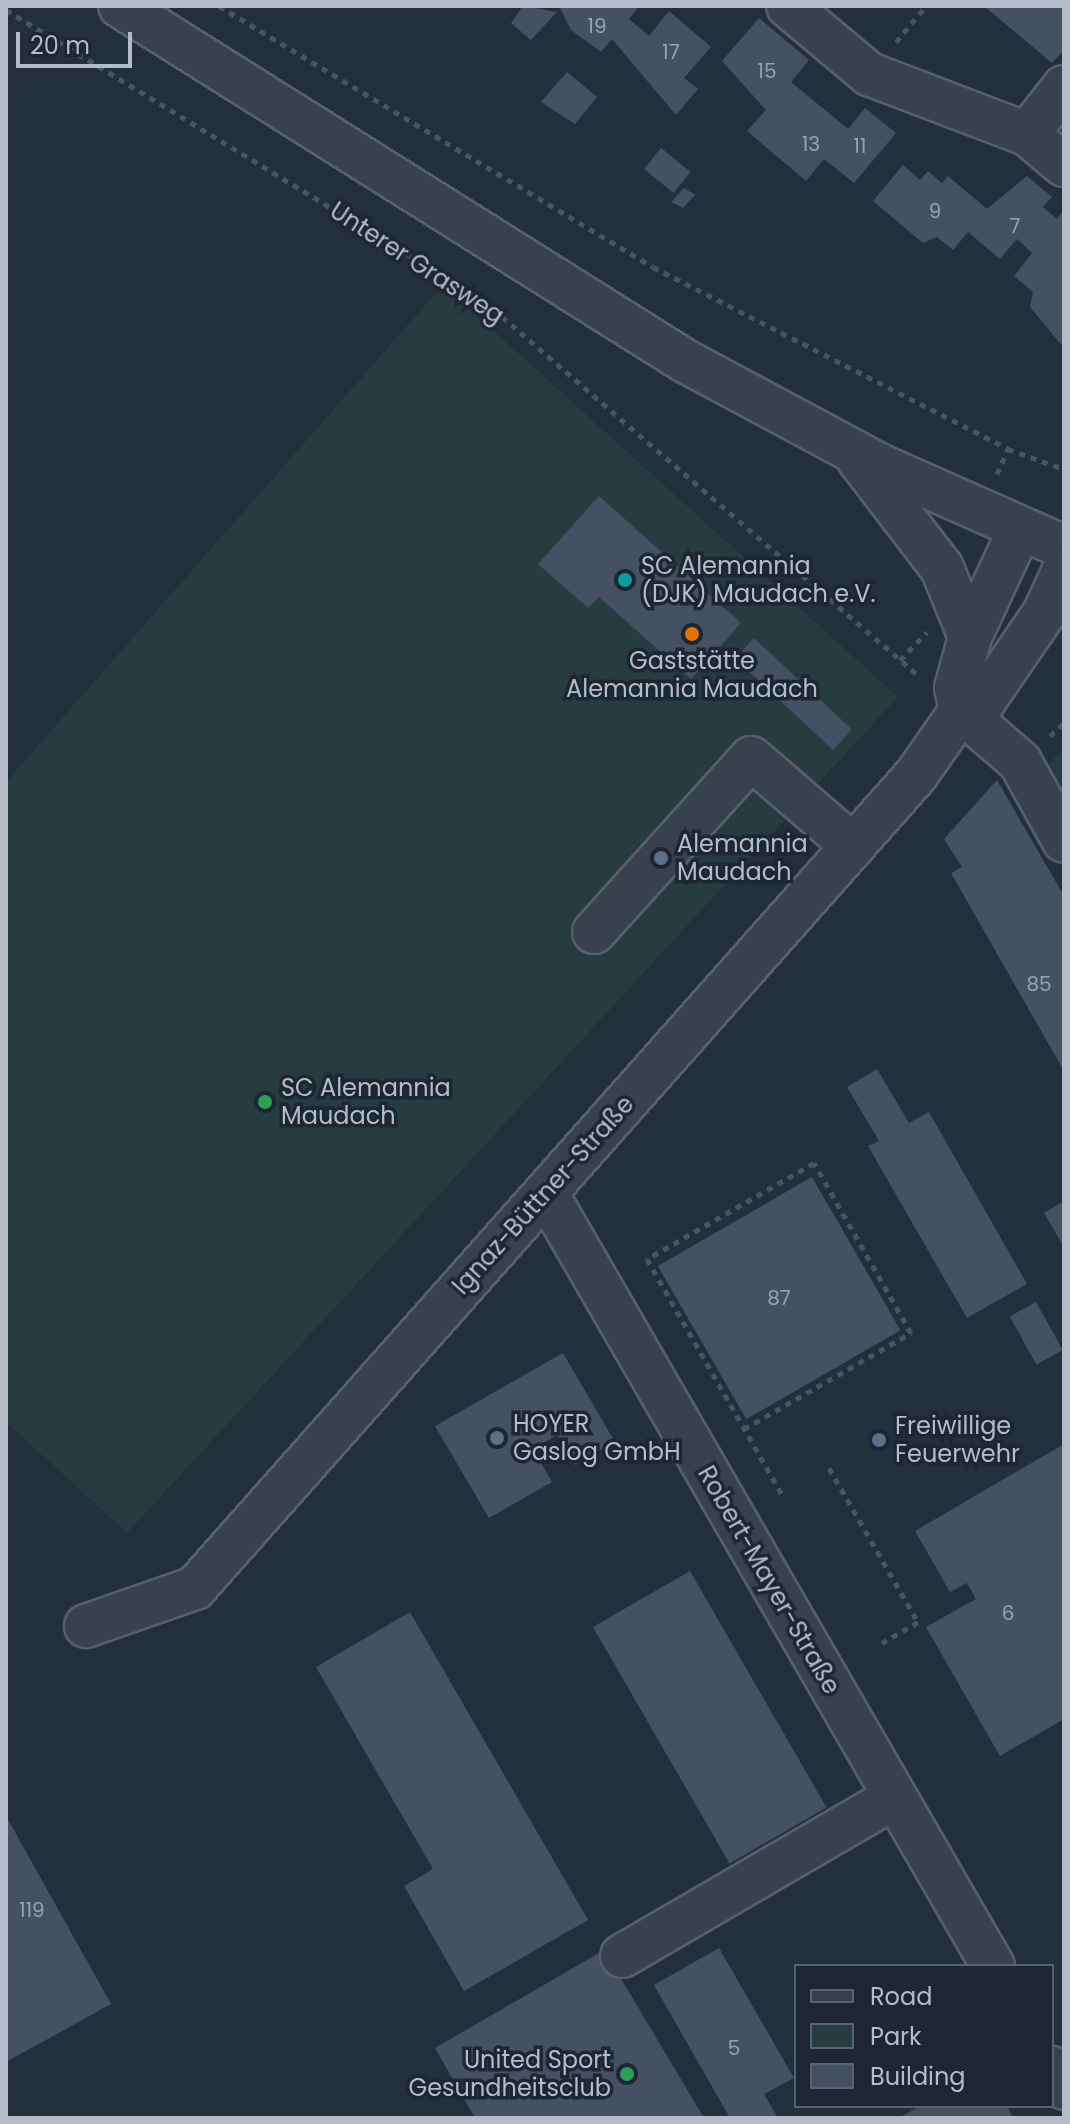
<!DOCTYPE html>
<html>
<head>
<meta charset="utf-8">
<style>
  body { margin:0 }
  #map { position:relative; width:1070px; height:2124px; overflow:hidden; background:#242f3e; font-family:Poppins,sans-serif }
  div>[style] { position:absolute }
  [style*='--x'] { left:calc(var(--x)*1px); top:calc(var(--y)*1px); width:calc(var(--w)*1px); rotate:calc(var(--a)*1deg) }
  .green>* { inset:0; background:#263c3f }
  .building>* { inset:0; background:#455162; transform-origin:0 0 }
  .path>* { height:5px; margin-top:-2.5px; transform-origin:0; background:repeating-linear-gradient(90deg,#44595c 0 6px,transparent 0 12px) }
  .roads { filter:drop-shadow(2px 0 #565f6c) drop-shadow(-2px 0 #565f6c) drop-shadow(0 2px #565f6c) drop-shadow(0 -2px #565f6c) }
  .minor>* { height:42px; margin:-21px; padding:0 21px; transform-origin:21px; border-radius:21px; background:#38414e }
  .dots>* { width:22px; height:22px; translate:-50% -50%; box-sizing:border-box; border:4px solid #1d2633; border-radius:50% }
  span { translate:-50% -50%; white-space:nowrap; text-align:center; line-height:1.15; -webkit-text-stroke:7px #1d2633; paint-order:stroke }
  .number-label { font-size:20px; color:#98a1af }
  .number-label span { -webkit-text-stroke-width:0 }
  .street-label { font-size:24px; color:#b4bcc9 }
  .poi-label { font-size:24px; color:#b4bcc9 }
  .left { translate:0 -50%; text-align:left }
  .right { translate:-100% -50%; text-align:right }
  .frame { position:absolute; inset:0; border:8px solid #b4bcc9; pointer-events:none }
  .legend { position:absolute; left:794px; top:1964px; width:260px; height:144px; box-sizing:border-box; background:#1d2633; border:2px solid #59626f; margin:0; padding:10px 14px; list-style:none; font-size:24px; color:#b4bcc9 }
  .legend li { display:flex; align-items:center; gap:16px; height:40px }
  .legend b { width:40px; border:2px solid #59626f }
  .scale { position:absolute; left:16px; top:32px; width:116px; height:36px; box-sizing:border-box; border:4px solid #b4bcc9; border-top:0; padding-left:10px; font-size:24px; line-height:28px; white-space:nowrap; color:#b4bcc9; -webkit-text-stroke:6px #1d2633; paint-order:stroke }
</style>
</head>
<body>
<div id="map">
  <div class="green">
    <div style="clip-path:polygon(443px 285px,898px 697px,127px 1533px,6px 1422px,6px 782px)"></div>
    <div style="clip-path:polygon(1064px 748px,1064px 816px,1040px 773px)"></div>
  </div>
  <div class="building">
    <div style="clip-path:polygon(523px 6px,557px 12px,531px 40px,511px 23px)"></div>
    <div style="clip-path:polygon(559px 6px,639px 6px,629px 19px,649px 36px,669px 11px,711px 47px,684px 78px,698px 89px,676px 115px,612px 39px,601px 52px,571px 30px)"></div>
    <div style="clip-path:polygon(984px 6px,1064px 6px,1064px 50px,1052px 63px)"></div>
    <div style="clip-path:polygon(759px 18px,809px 60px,791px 82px,848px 129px,865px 108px,896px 133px,854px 183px,824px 159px,806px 181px,747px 131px,766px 110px,722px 61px)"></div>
    <div style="clip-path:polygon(567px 72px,597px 97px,575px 124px,541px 102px)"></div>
    <div style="left:661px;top:148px;width:38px;height:27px;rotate:39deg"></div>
    <div style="clip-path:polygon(903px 165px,920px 180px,928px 171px,942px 183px,948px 176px,987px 209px,1027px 176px,1052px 197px,1043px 207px,1057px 219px,1064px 210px,1064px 348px,1030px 307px,1033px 292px,1014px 276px,1032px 253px,1017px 239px,1000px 259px,968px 232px,953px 250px,937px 237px,923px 243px,873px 201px)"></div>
    <div style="clip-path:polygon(684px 188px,695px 195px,683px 208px,671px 202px)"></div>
    <div style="clip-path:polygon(599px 496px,741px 623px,691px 679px,599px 597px,588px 608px,538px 564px)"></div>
    <div style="left:754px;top:638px;width:134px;height:28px;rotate:43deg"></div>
    <div style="clip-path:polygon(997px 780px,1064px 896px,1064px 1071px,951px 873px,962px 867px,944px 839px)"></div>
    <div style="clip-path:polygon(877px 1069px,909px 1123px,929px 1112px,1027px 1284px,967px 1318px,868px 1146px,879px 1141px,847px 1087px)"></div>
    <div style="left:812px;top:1177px;width:177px;height:178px;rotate:60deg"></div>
    <div style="clip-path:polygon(1064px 1201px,1064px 1247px,1044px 1213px)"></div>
    <div style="left:1036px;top:1302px;width:55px;height:30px;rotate:61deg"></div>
    <div style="clip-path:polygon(563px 1353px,615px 1442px,574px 1465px,557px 1435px,533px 1449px,552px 1482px,489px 1518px,435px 1426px)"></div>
    <div style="clip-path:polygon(1064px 1444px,1064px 1719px,1000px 1756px,926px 1627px,976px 1599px,967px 1583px,950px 1592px,915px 1531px)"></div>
    <div style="left:690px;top:1571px;width:273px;height:112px;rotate:60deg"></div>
    <div style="clip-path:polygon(410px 1612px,588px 1920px,464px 1991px,404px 1886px,433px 1869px,316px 1667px)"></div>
    <div style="clip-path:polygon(6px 1816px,111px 2004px,6px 2062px)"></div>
    <div style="clip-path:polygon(719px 1948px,794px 2078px,764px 2094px,778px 2118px,730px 2118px,654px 1985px)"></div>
    <div style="clip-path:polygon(604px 1950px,704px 2118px,475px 2118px,435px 2048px)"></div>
    <div style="clip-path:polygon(921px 2106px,1007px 2106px,1013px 2118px,898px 2118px)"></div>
  </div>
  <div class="path">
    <div style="--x:219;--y:6;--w:506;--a:31.02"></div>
    <div style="--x:653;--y:267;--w:399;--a:27.1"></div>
    <div style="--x:1008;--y:449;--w:59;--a:19.7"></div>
    <div style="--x:6;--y:10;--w:560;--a:31.33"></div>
    <div style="--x:484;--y:301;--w:576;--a:40.77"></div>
    <div style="--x:896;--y:42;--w:47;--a:-50.2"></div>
    <div style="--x:997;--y:474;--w:27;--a:-66"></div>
    <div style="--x:900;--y:660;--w:39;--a:-46"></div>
    <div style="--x:1050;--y:736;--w:19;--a:-43"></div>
    <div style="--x:744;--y:1429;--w:193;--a:-29.9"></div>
    <div style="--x:911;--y:1333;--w:196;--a:-119.7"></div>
    <div style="--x:814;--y:1163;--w:193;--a:150.1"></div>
    <div style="--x:647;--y:1259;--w:272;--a:60.2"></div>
    <div style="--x:829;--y:1468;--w:178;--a:60"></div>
    <div style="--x:918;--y:1622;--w:42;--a:149.7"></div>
  </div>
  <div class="roads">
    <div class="minor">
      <div style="--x:120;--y:6;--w:667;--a:32.14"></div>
      <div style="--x:685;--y:361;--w:222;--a:28.2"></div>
      <div style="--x:881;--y:466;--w:200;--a:23.9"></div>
      <div style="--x:788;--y:6;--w:106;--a:40"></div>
      <div style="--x:869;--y:74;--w:169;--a:20.8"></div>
      <div style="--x:1027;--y:134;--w:48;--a:40"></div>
      <div style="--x:1027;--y:134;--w:60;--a:-51.8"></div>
      <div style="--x:859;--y:460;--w:136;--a:52.5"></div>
      <div style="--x:942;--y:568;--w:74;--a:67.9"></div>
      <div style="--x:961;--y:711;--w:24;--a:-102"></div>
      <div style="--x:956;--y:688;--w:53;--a:-74.6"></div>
      <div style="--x:970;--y:637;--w:119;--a:-65.2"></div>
      <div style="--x:961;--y:711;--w:78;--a:40.8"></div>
      <div style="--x:1020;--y:762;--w:90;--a:60.9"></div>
      <div style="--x:594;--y:932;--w:234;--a:-47.9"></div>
      <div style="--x:751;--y:758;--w:135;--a:40.8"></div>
      <div style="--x:546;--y:1193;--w:893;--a:59.96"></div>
      <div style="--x:86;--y:1626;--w:115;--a:-19.2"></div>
      <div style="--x:195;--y:1588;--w:1087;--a:-48.43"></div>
      <div style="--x:916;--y:775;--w:78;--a:-54.9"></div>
      <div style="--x:961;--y:711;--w:25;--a:-23"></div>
      <div style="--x:984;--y:701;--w:108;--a:-55.6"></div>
      <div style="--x:1045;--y:612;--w:46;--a:-65.7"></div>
      <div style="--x:622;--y:1956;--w:316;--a:-30.2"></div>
      <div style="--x:1052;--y:2068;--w:23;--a:59"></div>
    </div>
  </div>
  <div class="dots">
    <div style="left:625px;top:580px;background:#0f9aa8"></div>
    <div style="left:692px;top:634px;background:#e8710a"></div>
    <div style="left:661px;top:858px;background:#5c6f8a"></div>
    <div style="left:265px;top:1102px;background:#2e9e5b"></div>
    <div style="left:497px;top:1438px;background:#5c6f8a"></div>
    <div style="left:879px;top:1440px;background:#5c6f8a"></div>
    <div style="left:627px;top:2074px;background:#2e9e5b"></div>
  </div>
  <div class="number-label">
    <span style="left:597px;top:26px">19</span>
    <span style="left:671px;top:52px">17</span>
    <span style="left:767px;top:71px">15</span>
    <span style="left:811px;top:144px">13</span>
    <span style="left:860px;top:146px">11</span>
    <span style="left:935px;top:211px">9</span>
    <span style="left:1015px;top:226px">7</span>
    <span style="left:1039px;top:984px">85</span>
    <span style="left:779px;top:1298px">87</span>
    <span style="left:1008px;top:1613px">6</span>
    <span style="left:32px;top:1910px">119</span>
    <span style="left:734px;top:2048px">5</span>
  </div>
  <div class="street-label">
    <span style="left:417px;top:263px;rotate:33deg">Unterer Grasweg</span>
    <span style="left:543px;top:1195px;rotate:-48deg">Ignaz-Büttner-Straße</span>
    <span style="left:769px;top:1580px;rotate:60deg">Robert-Mayer-Straße</span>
  </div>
  <div class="poi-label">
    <span class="left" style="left:641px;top:580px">SC Alemannia<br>(DJK) Maudach e.V.</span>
    <span style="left:692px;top:675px">Gaststätte<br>Alemannia Maudach</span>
    <span class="left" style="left:677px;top:858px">Alemannia<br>Maudach</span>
    <span class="left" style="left:281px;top:1102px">SC Alemannia<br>Maudach</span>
    <span class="left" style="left:513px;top:1438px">HOYER<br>Gaslog GmbH</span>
    <span class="left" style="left:895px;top:1440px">Freiwillige<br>Feuerwehr</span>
    <span class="right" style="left:611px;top:2074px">United Sport<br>Gesundheitsclub</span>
  </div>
  <div class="frame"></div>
  <ul class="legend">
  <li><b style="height:10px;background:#38414e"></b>Road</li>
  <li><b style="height:22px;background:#263c3f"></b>Park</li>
  <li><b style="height:22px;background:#455162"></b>Building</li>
  </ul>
  <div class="scale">20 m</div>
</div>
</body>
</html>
